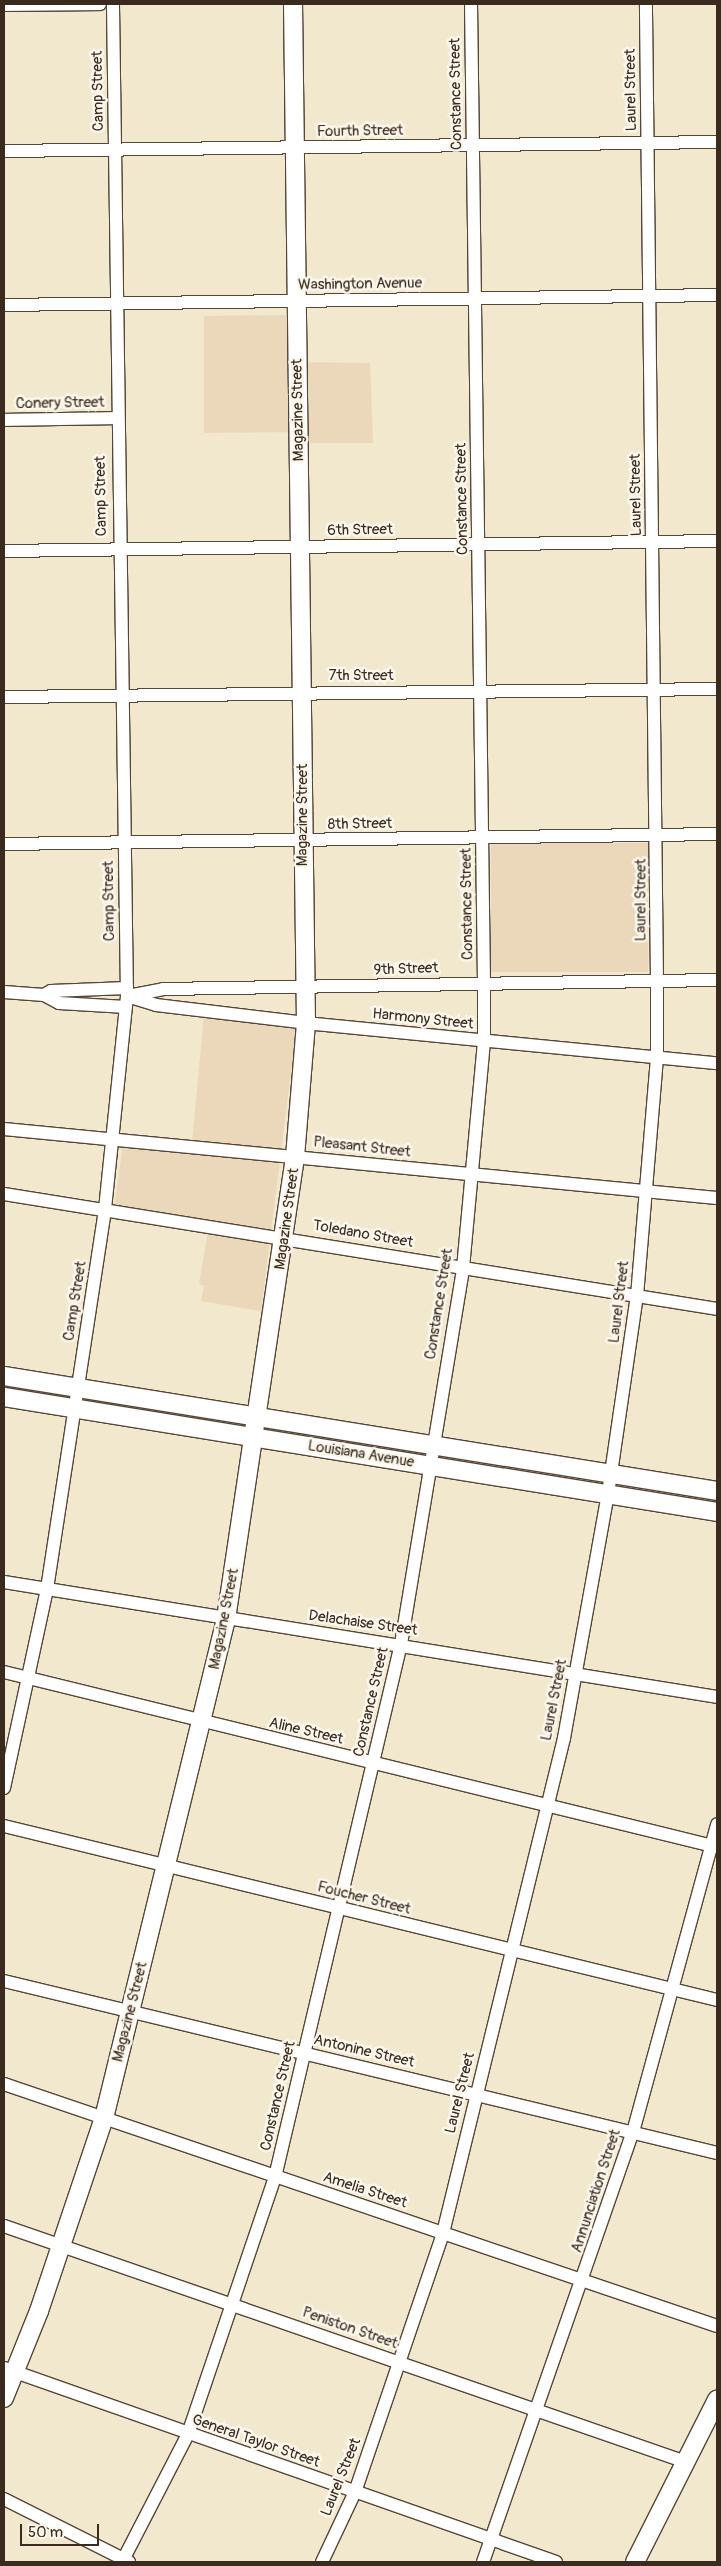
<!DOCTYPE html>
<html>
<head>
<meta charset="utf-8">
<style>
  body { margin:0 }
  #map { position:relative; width:721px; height:2566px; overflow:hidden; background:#f1e8ce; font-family:Pangolin,sans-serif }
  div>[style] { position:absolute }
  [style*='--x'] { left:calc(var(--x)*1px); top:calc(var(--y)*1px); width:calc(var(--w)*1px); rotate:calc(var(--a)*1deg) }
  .built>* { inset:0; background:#ebd8ba; transform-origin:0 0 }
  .roads { filter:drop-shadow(1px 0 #564638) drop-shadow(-1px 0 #564638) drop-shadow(0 1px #564638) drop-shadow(0 -1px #564638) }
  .street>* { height:12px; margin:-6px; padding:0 6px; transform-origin:6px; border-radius:6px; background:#fff }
  .secondary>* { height:18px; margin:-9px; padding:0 9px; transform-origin:9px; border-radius:9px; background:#fff }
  span { translate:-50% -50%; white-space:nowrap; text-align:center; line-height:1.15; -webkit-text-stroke:5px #fbf7ec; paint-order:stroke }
  .street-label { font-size:15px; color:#3b2a1e }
  .frame { position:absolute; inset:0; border:5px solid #3b2a1e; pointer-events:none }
  .scale { position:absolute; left:20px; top:2524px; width:79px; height:22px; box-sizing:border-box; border:2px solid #3b2a1e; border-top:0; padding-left:6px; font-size:15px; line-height:18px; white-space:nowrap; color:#3b2a1e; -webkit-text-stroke:4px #fbf7ec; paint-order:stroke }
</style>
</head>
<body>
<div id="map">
  <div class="built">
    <div style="clip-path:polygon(287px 315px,288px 362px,370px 363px,373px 443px,307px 443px,306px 432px,204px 433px,204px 316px)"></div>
    <div style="left:648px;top:843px;width:129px;height:157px;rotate:90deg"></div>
    <div style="clip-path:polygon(204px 1015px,297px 1025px,261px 1311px,201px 1301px,204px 1286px,199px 1284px,210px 1220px,114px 1207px,123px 1145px,191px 1153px)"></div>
  </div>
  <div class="roads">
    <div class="street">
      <div style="--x:4;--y:5;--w:96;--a:-0.6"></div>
      <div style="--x:4;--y:151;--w:713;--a:-0.72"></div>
      <div style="--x:4;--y:305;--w:713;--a:-0.8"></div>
      <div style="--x:4;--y:420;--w:112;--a:-1"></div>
      <div style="--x:4;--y:551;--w:713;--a:-0.8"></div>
      <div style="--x:4;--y:697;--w:713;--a:-0.64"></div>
      <div style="--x:4;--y:844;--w:713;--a:-0.8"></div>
      <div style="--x:4;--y:992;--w:40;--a:4.3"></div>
      <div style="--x:44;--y:995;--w:8;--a:-30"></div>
      <div style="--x:51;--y:991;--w:76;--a:-2.3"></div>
      <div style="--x:44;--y:995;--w:17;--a:28"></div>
      <div style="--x:59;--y:1003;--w:67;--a:3.4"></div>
      <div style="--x:127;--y:996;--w:30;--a:17"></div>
      <div style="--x:156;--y:1005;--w:151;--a:6.8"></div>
      <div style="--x:306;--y:1023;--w:413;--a:5.6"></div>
      <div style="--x:128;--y:996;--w:36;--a:-11"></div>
      <div style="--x:163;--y:989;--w:554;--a:-0.93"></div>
      <div style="--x:4;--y:1129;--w:716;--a:5.53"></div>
      <div style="--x:4;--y:1194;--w:722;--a:9.16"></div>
      <div style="--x:4;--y:1582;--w:722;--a:9.16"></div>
      <div style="--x:4;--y:1672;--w:734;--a:13.79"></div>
      <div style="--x:4;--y:1788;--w:204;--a:-77.8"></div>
      <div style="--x:47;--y:1589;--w:384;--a:-81.3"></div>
      <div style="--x:105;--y:1209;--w:214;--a:-84.1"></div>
      <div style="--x:127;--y:996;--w:992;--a:-90.81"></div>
      <div style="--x:4;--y:1826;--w:734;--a:13.71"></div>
      <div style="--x:4;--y:1981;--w:733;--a:13.56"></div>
      <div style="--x:4;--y:2084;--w:753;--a:18.75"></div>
      <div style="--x:4;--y:2226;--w:722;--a:19.09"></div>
      <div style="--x:4;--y:2368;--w:585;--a:19.36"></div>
      <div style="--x:4;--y:2499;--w:140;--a:26.7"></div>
      <div style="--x:122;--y:2562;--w:144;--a:-62.7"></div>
      <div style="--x:188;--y:2434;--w:271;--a:-71.3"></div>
      <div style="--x:275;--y:2177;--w:548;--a:-76.7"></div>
      <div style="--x:401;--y:1644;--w:381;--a:-80.6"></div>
      <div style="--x:463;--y:1268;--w:228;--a:-84.7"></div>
      <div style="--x:484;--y:1041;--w:58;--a:-90"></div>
      <div style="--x:484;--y:983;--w:979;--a:-90.76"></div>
      <div style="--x:322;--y:2562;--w:77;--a:-64.8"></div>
      <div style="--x:355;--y:2492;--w:274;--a:-71.2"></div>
      <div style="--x:443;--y:2233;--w:510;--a:-76.26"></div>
      <div style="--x:564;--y:1738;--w:248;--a:-79.8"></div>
      <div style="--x:608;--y:1494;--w:200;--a:-81.7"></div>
      <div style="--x:637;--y:1296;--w:239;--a:-85.2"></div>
      <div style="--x:657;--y:1058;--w:77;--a:-90"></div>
      <div style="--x:657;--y:981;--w:977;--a:-90.65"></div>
      <div style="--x:483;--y:2562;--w:455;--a:-70.8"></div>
      <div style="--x:633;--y:2132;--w:319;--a:-74.7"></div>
    </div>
    <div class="secondary">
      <div style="--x:4;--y:1376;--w:722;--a:9.16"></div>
      <div style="--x:4;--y:1397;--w:722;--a:9.16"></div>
      <div style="--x:4;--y:2398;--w:94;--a:-68.1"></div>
      <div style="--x:39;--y:2311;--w:204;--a:-71.4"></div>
      <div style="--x:104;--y:2118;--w:514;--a:-76.26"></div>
      <div style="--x:226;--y:1619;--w:467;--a:-81.5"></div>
      <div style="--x:295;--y:1157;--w:134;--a:-85.3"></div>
      <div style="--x:306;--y:1023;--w:1019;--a:-90.73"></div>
      <div style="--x:635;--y:2562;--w:182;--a:-63.2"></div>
    </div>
  </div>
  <div class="street-label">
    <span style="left:631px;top:90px;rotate:-91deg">Laurel Street</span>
    <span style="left:98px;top:91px;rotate:-91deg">Camp Street</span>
    <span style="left:456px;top:94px;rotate:-91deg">Constance Street</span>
    <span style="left:360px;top:131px;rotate:-1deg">Fourth Street</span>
    <span style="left:360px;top:284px;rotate:-1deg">Washington Avenue</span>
    <span style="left:60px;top:403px;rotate:-1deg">Conery Street</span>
    <span style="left:298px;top:410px;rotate:-91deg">Magazine Street</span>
    <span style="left:636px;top:495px;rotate:-91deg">Laurel Street</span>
    <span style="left:101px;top:496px;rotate:-91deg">Camp Street</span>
    <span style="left:462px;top:499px;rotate:-91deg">Constance Street</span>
    <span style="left:360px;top:530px;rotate:-1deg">6th Street</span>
    <span style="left:361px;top:676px">7th Street</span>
    <span style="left:303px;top:815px;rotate:-90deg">Magazine Street</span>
    <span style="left:360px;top:824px;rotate:-1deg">8th Street</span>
    <span style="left:641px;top:900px;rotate:-90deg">Laurel Street</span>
    <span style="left:109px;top:901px;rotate:-91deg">Camp Street</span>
    <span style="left:467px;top:904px;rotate:-91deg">Constance Street</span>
    <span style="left:406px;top:969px;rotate:-2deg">9th Street</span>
    <span style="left:423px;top:1019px;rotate:6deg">Harmony Street</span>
    <span style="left:362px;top:1147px;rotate:6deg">Pleasant Street</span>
    <span style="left:287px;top:1219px;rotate:-82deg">Magazine Street</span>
    <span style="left:363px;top:1234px;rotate:10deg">Toledano Street</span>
    <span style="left:75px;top:1301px;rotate:-81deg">Camp Street</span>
    <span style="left:619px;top:1302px;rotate:-83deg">Laurel Street</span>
    <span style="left:439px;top:1304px;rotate:-81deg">Constance Street</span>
    <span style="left:361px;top:1454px;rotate:9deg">Louisiana Avenue</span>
    <span style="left:224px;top:1619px;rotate:-79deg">Magazine Street</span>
    <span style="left:363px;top:1623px;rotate:8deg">Delachaise Street</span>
    <span style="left:554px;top:1700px;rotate:-79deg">Laurel Street</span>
    <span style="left:371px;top:1702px;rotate:-77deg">Constance Street</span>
    <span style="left:306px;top:1731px;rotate:13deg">Aline Street</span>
    <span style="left:364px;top:1898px;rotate:14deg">Foucher Street</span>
    <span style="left:130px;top:2012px;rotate:-76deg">Magazine Street</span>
    <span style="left:364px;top:2051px;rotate:13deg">Antonine Street</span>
    <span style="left:460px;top:2093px;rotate:-76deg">Laurel Street</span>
    <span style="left:278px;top:2096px;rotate:-77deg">Constance Street</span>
    <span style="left:365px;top:2190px;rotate:18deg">Amelia Street</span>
    <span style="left:596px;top:2191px;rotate:-72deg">Annunciation Street</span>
    <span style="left:350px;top:2328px;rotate:19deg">Peniston Street</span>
    <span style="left:256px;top:2441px;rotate:19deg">General Taylor Street</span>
    <span style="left:341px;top:2477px;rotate:-68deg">Laurel Street</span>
  </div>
  <div class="frame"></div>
  <div class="scale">50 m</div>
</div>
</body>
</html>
